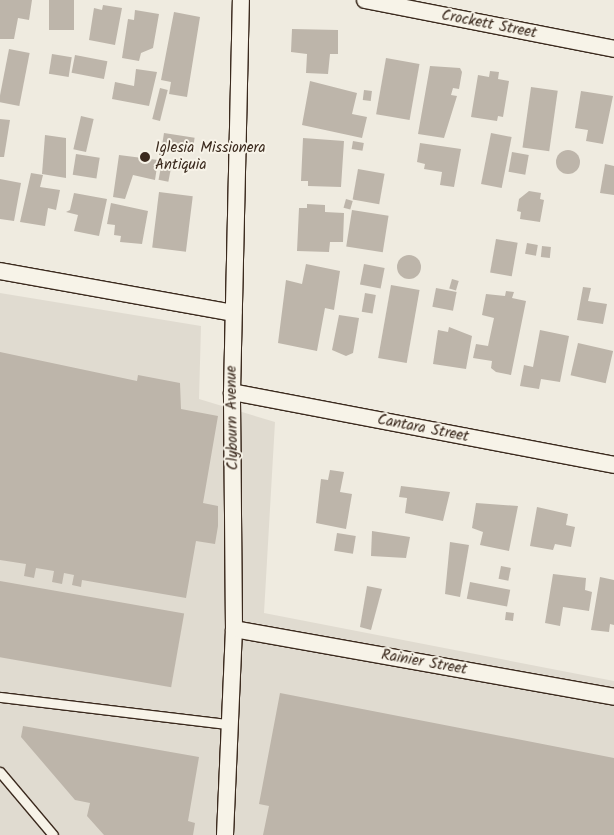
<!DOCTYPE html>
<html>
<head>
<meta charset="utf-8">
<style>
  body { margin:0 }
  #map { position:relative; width:614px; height:835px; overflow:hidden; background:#efebe0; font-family:Kalam,sans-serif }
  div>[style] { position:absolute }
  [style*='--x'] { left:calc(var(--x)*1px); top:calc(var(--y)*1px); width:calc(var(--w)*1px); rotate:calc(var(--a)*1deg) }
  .built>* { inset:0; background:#e0dbd0 }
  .building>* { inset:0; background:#bdb5aa; transform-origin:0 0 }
  .round { border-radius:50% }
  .roads { filter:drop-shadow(1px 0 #3b2a1e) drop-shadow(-1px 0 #3b2a1e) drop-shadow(0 1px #3b2a1e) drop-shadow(0 -1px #3b2a1e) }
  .lane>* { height:9px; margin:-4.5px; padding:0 4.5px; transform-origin:4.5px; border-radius:4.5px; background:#f7f3e8 }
  .street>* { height:16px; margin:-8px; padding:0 8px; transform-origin:8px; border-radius:8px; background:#f7f3e8 }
  .dots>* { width:14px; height:14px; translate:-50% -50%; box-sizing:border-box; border:2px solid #f7f3e8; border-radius:50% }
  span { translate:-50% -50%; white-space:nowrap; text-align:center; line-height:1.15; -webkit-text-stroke:4px #f7f3e8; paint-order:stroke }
  .street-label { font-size:15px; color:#3b2a1e }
  .poi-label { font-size:15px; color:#3b2a1e }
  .left { translate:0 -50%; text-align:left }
</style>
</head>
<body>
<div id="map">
  <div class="built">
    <div style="clip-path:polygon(0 293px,201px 326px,199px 399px,275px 422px,264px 613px,614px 681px,614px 835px,0 835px)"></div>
  </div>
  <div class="building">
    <div style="clip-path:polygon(0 0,32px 0,29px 20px,18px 18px,14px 39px,0 39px)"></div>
    <div style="left:49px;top:0;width:25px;height:30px"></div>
    <div style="clip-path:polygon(103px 5px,122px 8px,115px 45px,89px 40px,94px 8px,102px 10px)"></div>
    <div style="clip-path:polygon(135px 10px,159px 14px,153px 48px,141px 53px,139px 61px,122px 58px,128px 19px,134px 20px)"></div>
    <div style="clip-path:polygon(174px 12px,200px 17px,187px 97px,169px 94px,171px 82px,161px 80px)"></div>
    <div style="clip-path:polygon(292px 29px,338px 30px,338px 54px,330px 54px,328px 74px,306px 73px,307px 54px,291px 52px)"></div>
    <div style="left:9px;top:49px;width:21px;height:54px;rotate:11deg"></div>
    <div style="left:52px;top:54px;width:20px;height:20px;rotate:9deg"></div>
    <div style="left:75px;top:55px;width:33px;height:18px;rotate:11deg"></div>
    <div style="left:386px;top:58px;width:34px;height:57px;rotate:10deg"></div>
    <div style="clip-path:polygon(430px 66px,460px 68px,462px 72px,459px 89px,453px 88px,451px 95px,457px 96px,444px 138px,418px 134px)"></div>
    <div style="clip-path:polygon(136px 69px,157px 72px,149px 106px,112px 99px,115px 82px,134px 86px)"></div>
    <div style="clip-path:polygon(490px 71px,499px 72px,498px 79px,509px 81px,503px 117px,498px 116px,497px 121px,471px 117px,478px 75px,489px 77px)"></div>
    <div style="clip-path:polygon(310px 81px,357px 93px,352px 114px,367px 117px,362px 138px,302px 125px)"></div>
    <div style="left:531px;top:87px;width:27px;height:61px;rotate:8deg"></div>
    <div style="left:160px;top:88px;width:8px;height:32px;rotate:14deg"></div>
    <div style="left:364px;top:90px;width:8px;height:10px;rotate:7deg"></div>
    <div style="clip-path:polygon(581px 91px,613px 96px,603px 144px,586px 141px,588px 130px,575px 128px)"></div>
    <div style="left:81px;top:116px;width:13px;height:34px;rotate:13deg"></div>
    <div style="clip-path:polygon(0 119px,10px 120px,4px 157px,0 157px)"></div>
    <div style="left:164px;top:133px;width:31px;height:16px;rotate:9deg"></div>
    <div style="left:491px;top:133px;width:21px;height:52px;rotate:11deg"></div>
    <div style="clip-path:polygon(45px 135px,66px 138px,66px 178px,42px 174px)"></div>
    <div style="clip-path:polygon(303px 138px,344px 141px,341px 187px,308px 186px,308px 181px,301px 181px)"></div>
    <div style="left:353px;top:141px;width:11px;height:8px;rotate:10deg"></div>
    <div style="clip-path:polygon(420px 143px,461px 149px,454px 187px,440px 185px,442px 172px,424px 169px,425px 164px,417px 162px)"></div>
    <div class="round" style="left:556px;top:150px;width:24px;height:24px"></div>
    <div style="left:512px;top:152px;width:17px;height:20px;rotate:10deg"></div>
    <div style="left:76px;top:154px;width:24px;height:21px;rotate:9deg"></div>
    <div style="clip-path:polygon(119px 155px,158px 160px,155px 180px,133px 175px,125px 199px,113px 197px)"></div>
    <div style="clip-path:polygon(605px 164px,614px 166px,614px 195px,600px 193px)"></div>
    <div style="left:161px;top:167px;width:10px;height:13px;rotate:11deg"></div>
    <div style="left:358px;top:169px;width:27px;height:31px;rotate:10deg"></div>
    <div style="clip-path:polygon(31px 173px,43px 175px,40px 187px,60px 190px,56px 210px,48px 208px,45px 226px,20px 222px)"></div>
    <div style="clip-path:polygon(0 179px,21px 183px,14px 221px,0 219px)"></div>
    <div style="clip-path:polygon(529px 191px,541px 193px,540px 199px,544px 200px,540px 222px,520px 219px,521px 212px,517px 211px,519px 199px)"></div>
    <div style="left:159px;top:192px;width:34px;height:56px;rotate:7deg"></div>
    <div style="clip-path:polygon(74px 193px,107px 199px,99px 236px,74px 231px,78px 215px,66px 212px,70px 210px)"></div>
    <div style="left:346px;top:199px;width:7px;height:9px;rotate:16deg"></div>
    <div style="clip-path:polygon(111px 203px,148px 211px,142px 244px,120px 242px,121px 236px,114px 235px,115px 225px,107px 224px)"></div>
    <div style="clip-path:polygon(307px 204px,325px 205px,325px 212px,344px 213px,343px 242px,330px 242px,329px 252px,297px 251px,299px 208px,307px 208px)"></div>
    <div style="left:352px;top:210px;width:37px;height:37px;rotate:9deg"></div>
    <div style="left:496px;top:239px;width:22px;height:34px;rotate:10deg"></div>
    <div style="left:527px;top:243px;width:11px;height:11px;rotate:10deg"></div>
    <div style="left:542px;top:246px;width:9px;height:11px;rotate:6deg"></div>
    <div class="round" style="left:397px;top:255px;width:24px;height:24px"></div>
    <div style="clip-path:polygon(306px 264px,340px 271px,334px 310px,325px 308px,317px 351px,278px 343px,286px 280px,302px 284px)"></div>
    <div style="left:364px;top:264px;width:21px;height:21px;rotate:11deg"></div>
    <div style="left:452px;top:279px;width:7px;height:10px;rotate:16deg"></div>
    <div style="left:391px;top:285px;width:29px;height:74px;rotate:10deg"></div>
    <div style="clip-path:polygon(583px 287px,591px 288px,588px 301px,607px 304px,603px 324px,577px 320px)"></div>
    <div style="left:436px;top:288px;width:21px;height:19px;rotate:11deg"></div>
    <div style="clip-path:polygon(506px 291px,514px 292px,512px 298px,526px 301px,511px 375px,496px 372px,491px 368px,492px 361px,473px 358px,476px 344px,488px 346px,494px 318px,482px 315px,486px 294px,505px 296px)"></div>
    <div style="left:365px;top:293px;width:11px;height:19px;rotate:10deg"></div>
    <div style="clip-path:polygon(339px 315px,359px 318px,353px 353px,346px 356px,332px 350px)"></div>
    <div style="clip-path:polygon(449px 327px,472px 336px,466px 369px,433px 364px,438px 330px,448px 332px)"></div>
    <div style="clip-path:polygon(540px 330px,569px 336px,560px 382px,541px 379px,539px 389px,520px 386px,524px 365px,533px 367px)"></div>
    <div style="left:578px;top:343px;width:36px;height:33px;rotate:13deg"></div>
    <div style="clip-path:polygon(0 352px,137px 381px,138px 375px,180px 383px,181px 409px,218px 416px,203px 503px,218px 506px,218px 526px,215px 544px,196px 541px,186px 598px,82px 580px,81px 587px,72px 585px,74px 575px,64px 573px,62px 584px,52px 582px,54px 571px,36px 568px,34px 578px,24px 576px,26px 564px,0 560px)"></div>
    <div style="clip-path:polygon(330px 470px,344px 472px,340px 492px,352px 494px,346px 529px,316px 523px,321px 479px,328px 480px)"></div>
    <div style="clip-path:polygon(401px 486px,450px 492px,443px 521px,405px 513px,407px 498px,399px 497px)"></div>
    <div style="clip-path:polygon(476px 503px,518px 506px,509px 551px,480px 545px,483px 532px,472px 528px)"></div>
    <div style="clip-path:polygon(537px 507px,568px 514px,566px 525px,575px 527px,571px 547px,555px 544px,553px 550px,530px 546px)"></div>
    <div style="clip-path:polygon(372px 531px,410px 537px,406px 558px,371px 556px)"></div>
    <div style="left:337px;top:533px;width:19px;height:18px;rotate:9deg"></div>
    <div style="clip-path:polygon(450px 542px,469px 545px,460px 597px,445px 594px)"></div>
    <div style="left:501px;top:566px;width:10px;height:13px;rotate:11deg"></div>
    <div style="clip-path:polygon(553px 574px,586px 578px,585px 590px,592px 592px,589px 611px,563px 607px,560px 626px,545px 623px)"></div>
    <div style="clip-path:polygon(600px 577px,614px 580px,614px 625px,610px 624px,609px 632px,591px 630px)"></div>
    <div style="left:0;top:581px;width:187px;height:75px;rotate:10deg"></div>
    <div style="left:470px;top:582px;width:41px;height:17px;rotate:11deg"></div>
    <div style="clip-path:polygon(367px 586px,382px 589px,371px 630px,360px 627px)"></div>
    <div style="left:506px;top:612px;width:8px;height:8px;rotate:7deg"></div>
    <div style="clip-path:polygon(280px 693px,614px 758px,614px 835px,263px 835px,269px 806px,259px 804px)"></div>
    <div style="clip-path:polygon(23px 726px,199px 757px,188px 821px,195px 823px,193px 835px,104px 835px,87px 816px,90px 803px,75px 800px,21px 737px)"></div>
  </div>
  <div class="roads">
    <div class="lane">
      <div style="--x:0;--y:697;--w:230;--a:6.8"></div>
      <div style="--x:0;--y:772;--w:82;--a:49.9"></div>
    </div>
    <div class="street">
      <div style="--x:365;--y:0;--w:254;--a:11.1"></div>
      <div style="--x:0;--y:271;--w:237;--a:10.2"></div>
      <div style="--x:232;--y:392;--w:389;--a:10.8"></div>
      <div style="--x:234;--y:629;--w:386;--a:10.1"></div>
      <div style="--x:225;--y:835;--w:206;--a:-87.5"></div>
      <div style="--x:234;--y:629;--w:237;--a:-90.5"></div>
      <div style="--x:232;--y:392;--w:392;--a:-88.7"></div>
    </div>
  </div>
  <div class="dots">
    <div style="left:145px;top:157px;background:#3b2a1e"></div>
  </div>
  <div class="street-label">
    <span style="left:489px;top:25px;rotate:11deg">Crockett Street</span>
    <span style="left:233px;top:418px;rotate:-91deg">Clybourn Avenue</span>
    <span style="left:423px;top:429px;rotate:11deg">Cantara Street</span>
    <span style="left:424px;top:663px;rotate:10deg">Rainier Street</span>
  </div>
  <div class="poi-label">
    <span class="left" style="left:155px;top:157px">Iglesia Missionera<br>Antiquia</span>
  </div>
</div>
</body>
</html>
